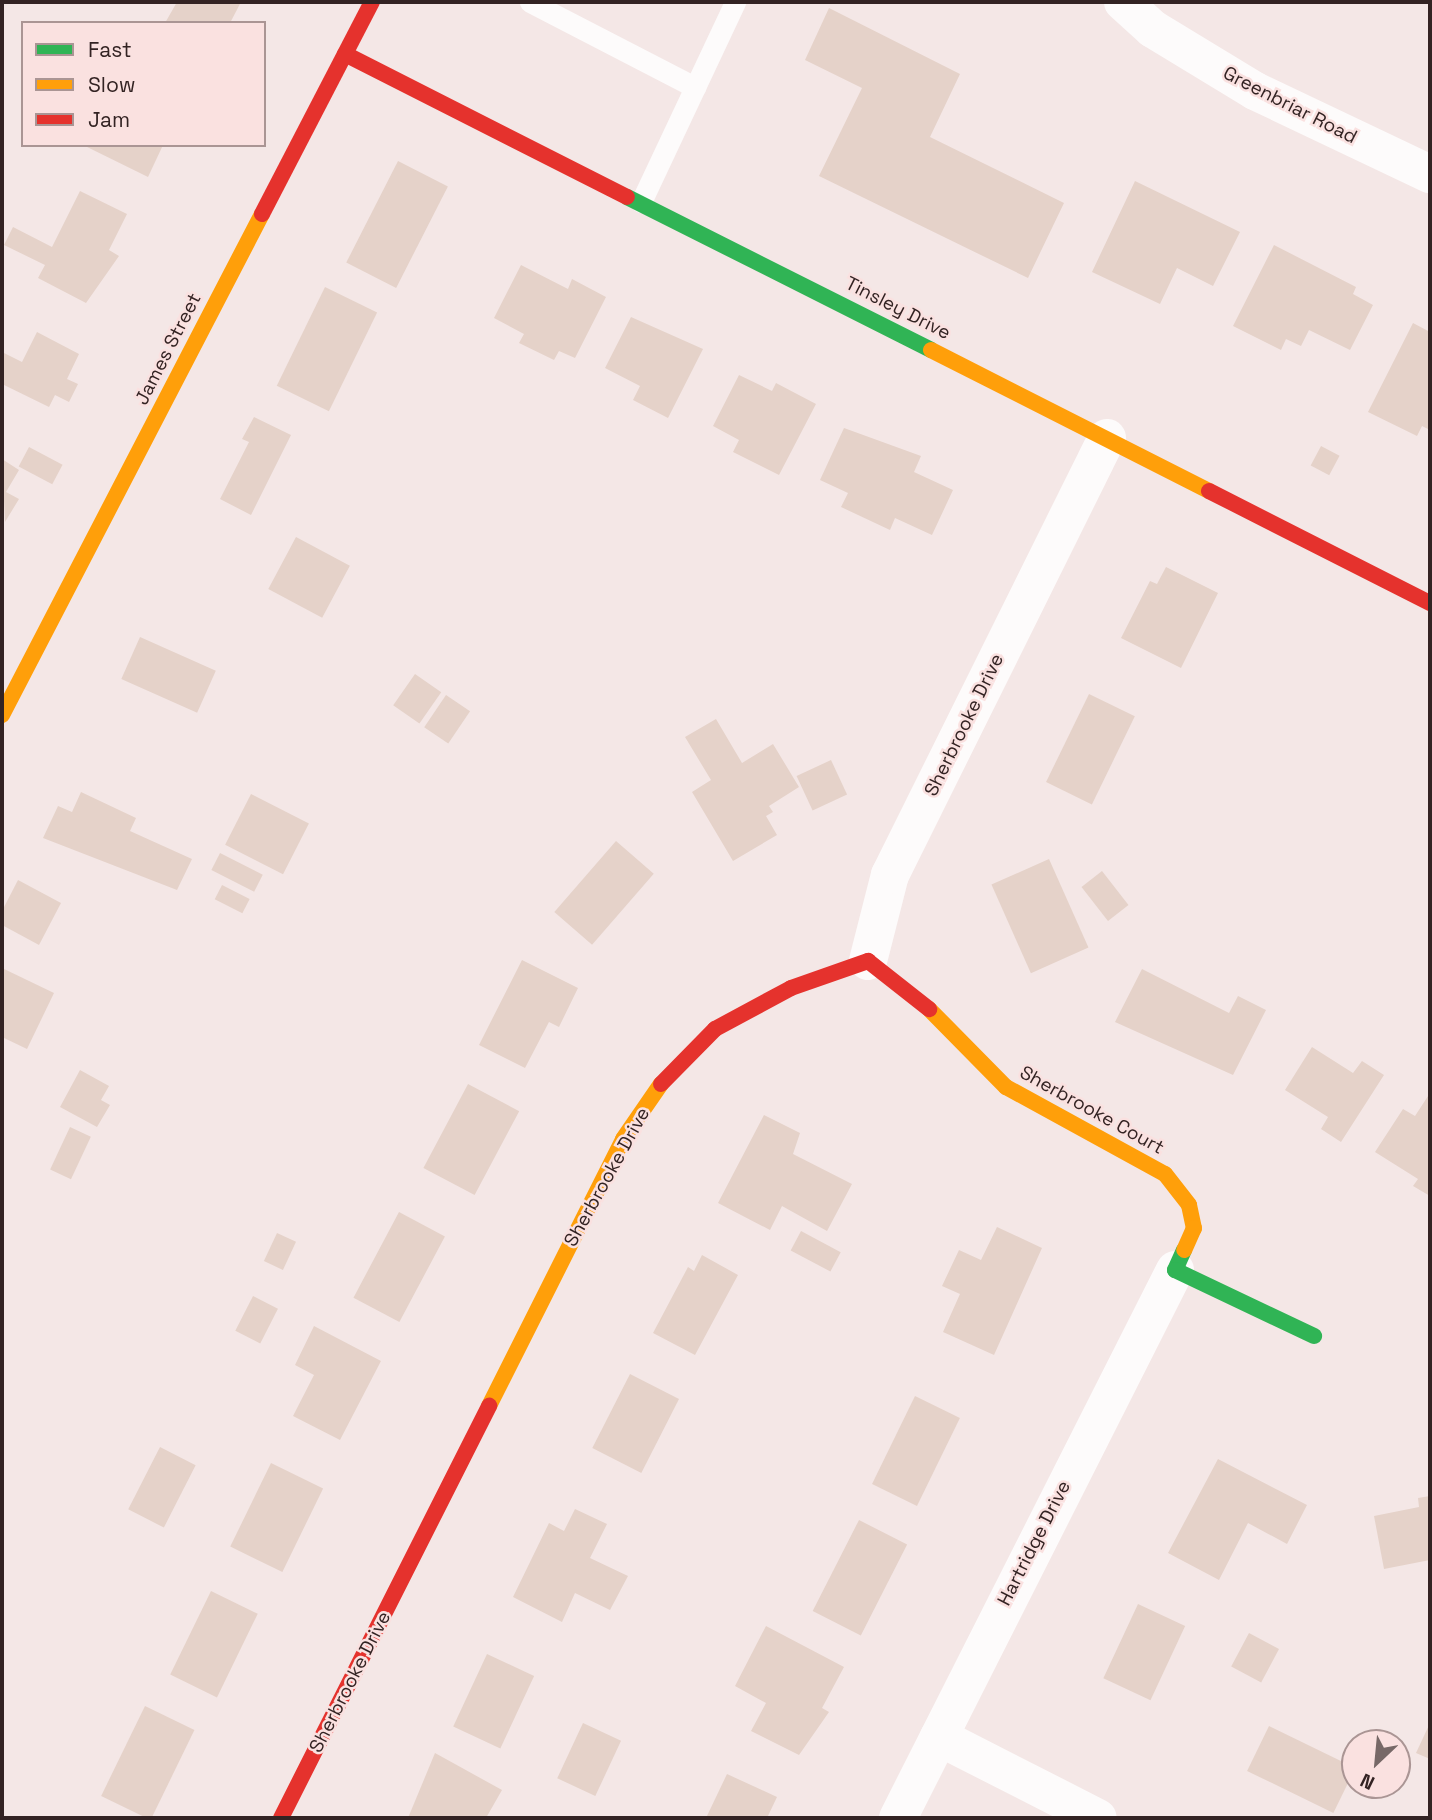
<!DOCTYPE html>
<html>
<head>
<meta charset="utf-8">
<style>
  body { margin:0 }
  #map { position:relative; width:1432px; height:1820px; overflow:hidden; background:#f4e7e6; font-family:"Space Grotesk",sans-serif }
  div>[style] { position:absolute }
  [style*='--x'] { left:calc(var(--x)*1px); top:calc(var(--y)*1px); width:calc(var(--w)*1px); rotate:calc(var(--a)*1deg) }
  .building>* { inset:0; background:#e5d2c9; transform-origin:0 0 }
  .lane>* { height:21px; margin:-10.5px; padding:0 10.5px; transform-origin:10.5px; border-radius:10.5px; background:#fdfbfb }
  .street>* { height:38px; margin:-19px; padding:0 19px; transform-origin:19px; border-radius:19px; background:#fdfbfb }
  .fast>* { height:16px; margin:-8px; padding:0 8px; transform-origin:8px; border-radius:8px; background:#30b455 }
  .slow>* { height:16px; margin:-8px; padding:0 8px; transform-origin:8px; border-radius:8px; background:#ff9f0a }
  .jam>* { height:16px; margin:-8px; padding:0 8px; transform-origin:8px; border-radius:8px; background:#e5322d }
  span { translate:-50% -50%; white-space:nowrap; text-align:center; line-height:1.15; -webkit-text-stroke:5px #fae1e0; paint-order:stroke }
  .street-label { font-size:19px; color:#332323 }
  .frame { position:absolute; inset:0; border:4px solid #332323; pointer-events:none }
  .legend { position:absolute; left:21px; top:21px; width:245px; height:126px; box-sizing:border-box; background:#fae1e0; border:2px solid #aa9594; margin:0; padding:9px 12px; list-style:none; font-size:21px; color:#332323 }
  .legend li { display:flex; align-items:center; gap:14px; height:35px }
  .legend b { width:35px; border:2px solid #aa9594 }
  .north { position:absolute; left:1341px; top:1729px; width:70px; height:70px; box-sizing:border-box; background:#fae1e0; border:2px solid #aa9594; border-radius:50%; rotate:206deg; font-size:19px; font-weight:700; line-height:28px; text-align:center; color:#332323 }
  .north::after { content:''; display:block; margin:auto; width:24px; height:32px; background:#776867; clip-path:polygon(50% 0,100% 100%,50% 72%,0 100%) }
</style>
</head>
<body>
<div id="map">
  <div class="building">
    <div style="clip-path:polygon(177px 2px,241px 2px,230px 23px,165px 23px)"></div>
    <div style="clip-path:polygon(829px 8px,960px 74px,930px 137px,1064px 203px,1028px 278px,819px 176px,862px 88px,805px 60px)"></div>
    <div style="clip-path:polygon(83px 145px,163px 145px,148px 177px)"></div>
    <div style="left:398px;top:161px;width:56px;height:114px;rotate:27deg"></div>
    <div style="clip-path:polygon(1135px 181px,1240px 232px,1213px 286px,1177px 268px,1160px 304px,1092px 272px)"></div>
    <div style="clip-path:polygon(80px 191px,127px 214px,109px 250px,119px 256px,86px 303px,38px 278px,45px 265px,4px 245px,13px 227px,52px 247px)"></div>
    <div style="clip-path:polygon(1274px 245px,1356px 287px,1353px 294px,1373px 305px,1350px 350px,1309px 330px,1301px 346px,1286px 339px,1281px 350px,1233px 326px)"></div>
    <div style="clip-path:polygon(521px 265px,568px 289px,572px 279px,606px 297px,575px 358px,559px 351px,554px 360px,519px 343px,524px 334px,494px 318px)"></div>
    <div style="left:325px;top:287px;width:58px;height:110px;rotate:26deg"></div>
    <div style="clip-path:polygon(631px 317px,703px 349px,668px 418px,633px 400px,640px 386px,605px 368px)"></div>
    <div style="clip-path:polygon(1413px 323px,1430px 332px,1430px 430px,1422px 426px,1417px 436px,1368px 412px)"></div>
    <div style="clip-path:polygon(37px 332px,79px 354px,67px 379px,78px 384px,69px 402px,55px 395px,49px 407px,2px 384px,2px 352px,22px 362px)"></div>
    <div style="clip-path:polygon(739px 375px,772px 391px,776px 383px,816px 404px,779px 475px,733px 452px,739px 440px,713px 426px)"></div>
    <div style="clip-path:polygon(254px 417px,291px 435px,251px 515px,220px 499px,249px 442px,242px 439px)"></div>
    <div style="clip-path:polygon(844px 428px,921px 456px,914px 472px,953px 490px,932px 535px,895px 518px,890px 530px,841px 507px,848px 493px,820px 480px)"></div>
    <div style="left:1321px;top:446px;width:21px;height:22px;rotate:28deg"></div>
    <div style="left:29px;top:447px;width:38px;height:22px;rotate:28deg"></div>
    <div style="clip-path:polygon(2px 459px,19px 470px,6px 492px,19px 499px,5px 522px)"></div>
    <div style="left:296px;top:537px;width:61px;height:59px;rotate:28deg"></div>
    <div style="clip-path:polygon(1166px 567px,1218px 593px,1181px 668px,1121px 638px,1150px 581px,1157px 584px)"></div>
    <div style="left:140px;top:637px;width:83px;height:46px;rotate:24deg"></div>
    <div style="left:415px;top:674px;width:32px;height:38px;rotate:35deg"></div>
    <div style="left:1089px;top:694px;width:51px;height:98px;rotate:26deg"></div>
    <div style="left:446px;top:695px;width:29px;height:39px;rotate:34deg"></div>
    <div style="clip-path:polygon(716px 719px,742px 763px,773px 744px,799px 787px,769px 806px,773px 812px,766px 816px,777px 835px,733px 861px,692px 792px,711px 780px,685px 737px)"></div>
    <div style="left:831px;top:760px;width:38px;height:38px;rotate:65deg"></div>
    <div style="clip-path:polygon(81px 792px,136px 818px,130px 831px,192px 859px,177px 890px,43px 838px,58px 806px,72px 812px)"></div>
    <div style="left:251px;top:794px;width:65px;height:57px;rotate:27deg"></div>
    <div style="left:616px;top:841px;width:50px;height:94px;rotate:41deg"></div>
    <div style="left:220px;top:853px;width:48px;height:19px;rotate:27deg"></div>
    <div style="left:1049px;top:859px;width:97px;height:63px;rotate:66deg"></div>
    <div style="left:1102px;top:871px;width:43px;height:26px;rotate:52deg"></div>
    <div style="clip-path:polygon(18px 880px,61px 903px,39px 945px,2px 925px,2px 911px)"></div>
    <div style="left:222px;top:885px;width:31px;height:16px;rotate:27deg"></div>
    <div style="clip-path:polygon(522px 960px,578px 988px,559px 1027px,549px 1022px,525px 1068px,479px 1045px)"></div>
    <div style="clip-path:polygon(2px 968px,54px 993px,27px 1049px,2px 1037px)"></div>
    <div style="clip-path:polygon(1142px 969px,1229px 1013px,1238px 996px,1266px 1010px,1233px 1075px,1115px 1022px)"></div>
    <div style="clip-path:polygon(1312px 1047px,1353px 1073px,1362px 1061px,1384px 1075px,1341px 1142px,1321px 1129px,1328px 1117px,1285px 1090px)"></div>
    <div style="clip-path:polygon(80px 1070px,109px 1086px,101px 1100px,110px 1105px,97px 1127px,60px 1107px)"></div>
    <div style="left:468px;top:1084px;width:58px;height:95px;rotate:28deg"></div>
    <div style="clip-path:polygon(1430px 1093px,1430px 1196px,1413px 1186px,1418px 1179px,1375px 1152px,1403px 1109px,1415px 1116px)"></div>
    <div style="clip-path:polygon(764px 1115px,800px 1133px,793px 1154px,852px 1184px,827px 1231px,782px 1206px,770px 1230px,718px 1203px)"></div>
    <div style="left:70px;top:1127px;width:23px;height:47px;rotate:25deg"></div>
    <div style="left:399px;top:1212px;width:52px;height:97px;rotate:28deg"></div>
    <div style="clip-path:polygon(997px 1227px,1042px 1248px,994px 1355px,943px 1332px,960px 1294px,942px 1286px,959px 1250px,981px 1260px)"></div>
    <div style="left:801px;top:1231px;width:45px;height:22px;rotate:28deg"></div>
    <div style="left:277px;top:1233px;width:21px;height:31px;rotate:25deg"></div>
    <div style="clip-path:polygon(702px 1255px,738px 1275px,695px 1355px,653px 1333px,688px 1267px,694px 1271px)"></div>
    <div style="left:253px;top:1296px;width:28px;height:39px;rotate:27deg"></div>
    <div style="clip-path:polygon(314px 1326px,381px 1361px,340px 1440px,293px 1416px,314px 1375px,295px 1365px)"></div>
    <div style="left:630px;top:1374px;width:55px;height:83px;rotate:27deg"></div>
    <div style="left:915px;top:1396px;width:50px;height:98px;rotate:26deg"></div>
    <div style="left:160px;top:1447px;width:40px;height:70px;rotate:27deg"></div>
    <div style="clip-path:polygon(1218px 1459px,1307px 1505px,1287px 1544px,1248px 1523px,1219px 1580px,1168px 1553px)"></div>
    <div style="left:271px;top:1463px;width:58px;height:93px;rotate:26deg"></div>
    <div style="clip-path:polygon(1430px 1496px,1430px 1560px,1384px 1569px,1374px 1516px,1419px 1507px,1418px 1498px)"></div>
    <div style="clip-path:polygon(575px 1509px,607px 1524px,590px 1558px,628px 1576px,610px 1610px,575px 1593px,562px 1622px,513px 1597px,549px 1523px,564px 1531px)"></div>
    <div style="left:859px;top:1520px;width:54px;height:102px;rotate:27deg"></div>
    <div style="left:211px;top:1591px;width:52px;height:93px;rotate:26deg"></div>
    <div style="left:1138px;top:1604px;width:52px;height:82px;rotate:25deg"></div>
    <div style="clip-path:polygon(766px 1626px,844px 1667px,822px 1708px,829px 1712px,799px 1755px,751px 1731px,766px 1703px,735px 1686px)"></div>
    <div style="left:1249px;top:1633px;width:34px;height:38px;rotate:28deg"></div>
    <div style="left:487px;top:1654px;width:52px;height:80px;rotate:25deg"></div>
    <div style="left:145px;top:1706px;width:55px;height:100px;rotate:26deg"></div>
    <div style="left:583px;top:1723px;width:42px;height:61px;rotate:25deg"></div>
    <div style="clip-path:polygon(1430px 1723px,1430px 1759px,1416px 1753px)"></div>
    <div style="left:1269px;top:1726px;width:96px;height:50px;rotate:26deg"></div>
    <div style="clip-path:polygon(435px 1753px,502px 1790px,486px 1818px,408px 1818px)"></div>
    <div style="clip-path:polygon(727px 1774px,777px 1797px,767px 1818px,706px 1818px)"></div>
  </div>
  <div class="lane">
    <div style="--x:530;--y:2;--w:186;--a:27.3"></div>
    <div style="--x:641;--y:202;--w:221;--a:-64.8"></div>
  </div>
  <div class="street">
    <div style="--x:1123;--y:2;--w:40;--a:42"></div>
    <div style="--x:1153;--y:29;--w:119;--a:31.3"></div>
    <div style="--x:1255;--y:91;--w:194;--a:25.4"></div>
    <div style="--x:868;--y:961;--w:89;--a:-75.7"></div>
    <div style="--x:890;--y:875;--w:488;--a:-63.6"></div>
    <div style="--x:939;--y:1737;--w:178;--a:27"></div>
    <div style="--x:898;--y:1818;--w:614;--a:-63.18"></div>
  </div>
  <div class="fast">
    <div style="--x:627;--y:197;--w:340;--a:26.7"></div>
    <div style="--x:1184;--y:1250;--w:22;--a:114"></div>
    <div style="--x:1175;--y:1270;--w:154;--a:25.4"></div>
  </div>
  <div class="slow">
    <div style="--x:931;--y:350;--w:312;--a:26.9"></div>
    <div style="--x:2;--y:715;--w:564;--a:-62.57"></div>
    <div style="--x:929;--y:1009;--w:110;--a:45.4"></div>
    <div style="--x:1006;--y:1087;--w:181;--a:28.7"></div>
    <div style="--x:1165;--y:1174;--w:39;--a:52"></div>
    <div style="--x:1189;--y:1205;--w:24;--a:78"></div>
    <div style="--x:1194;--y:1228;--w:24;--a:114"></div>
    <div style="--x:489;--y:1406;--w:299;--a:-63.3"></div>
    <div style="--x:623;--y:1139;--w:67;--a:-55.4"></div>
  </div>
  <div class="jam">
    <div style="--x:345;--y:54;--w:316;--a:26.9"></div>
    <div style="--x:262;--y:214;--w:239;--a:-62.6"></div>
    <div style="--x:1209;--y:491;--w:248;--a:26.9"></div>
    <div style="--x:661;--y:1084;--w:77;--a:-45.5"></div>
    <div style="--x:715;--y:1029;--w:86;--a:-28.3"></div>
    <div style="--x:791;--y:988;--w:82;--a:-19.3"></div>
    <div style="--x:868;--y:961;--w:78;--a:38.2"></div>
    <div style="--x:281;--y:1818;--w:462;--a:-63.2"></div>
  </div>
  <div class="street-label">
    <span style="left:1290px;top:105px;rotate:27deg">Greenbriar Road</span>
    <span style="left:898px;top:308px;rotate:27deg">Tinsley Drive</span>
    <span style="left:168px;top:349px;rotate:-63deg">James Street</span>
    <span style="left:964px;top:725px;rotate:-64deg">Sherbrooke Drive</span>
    <span style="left:1092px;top:1110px;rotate:29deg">Sherbrooke Court</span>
    <span style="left:607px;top:1177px;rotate:-61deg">Sherbrooke Drive</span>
    <span style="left:1034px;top:1543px;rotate:-63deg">Hartridge Drive</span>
    <span style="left:350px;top:1682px;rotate:-63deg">Sherbrooke Drive</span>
  </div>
  <div class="frame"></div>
  <ul class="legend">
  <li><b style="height:9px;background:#30b455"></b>Fast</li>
  <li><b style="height:9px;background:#ff9f0a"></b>Slow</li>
  <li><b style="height:9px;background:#e5322d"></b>Jam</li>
  </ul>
  <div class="north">N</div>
</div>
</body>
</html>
